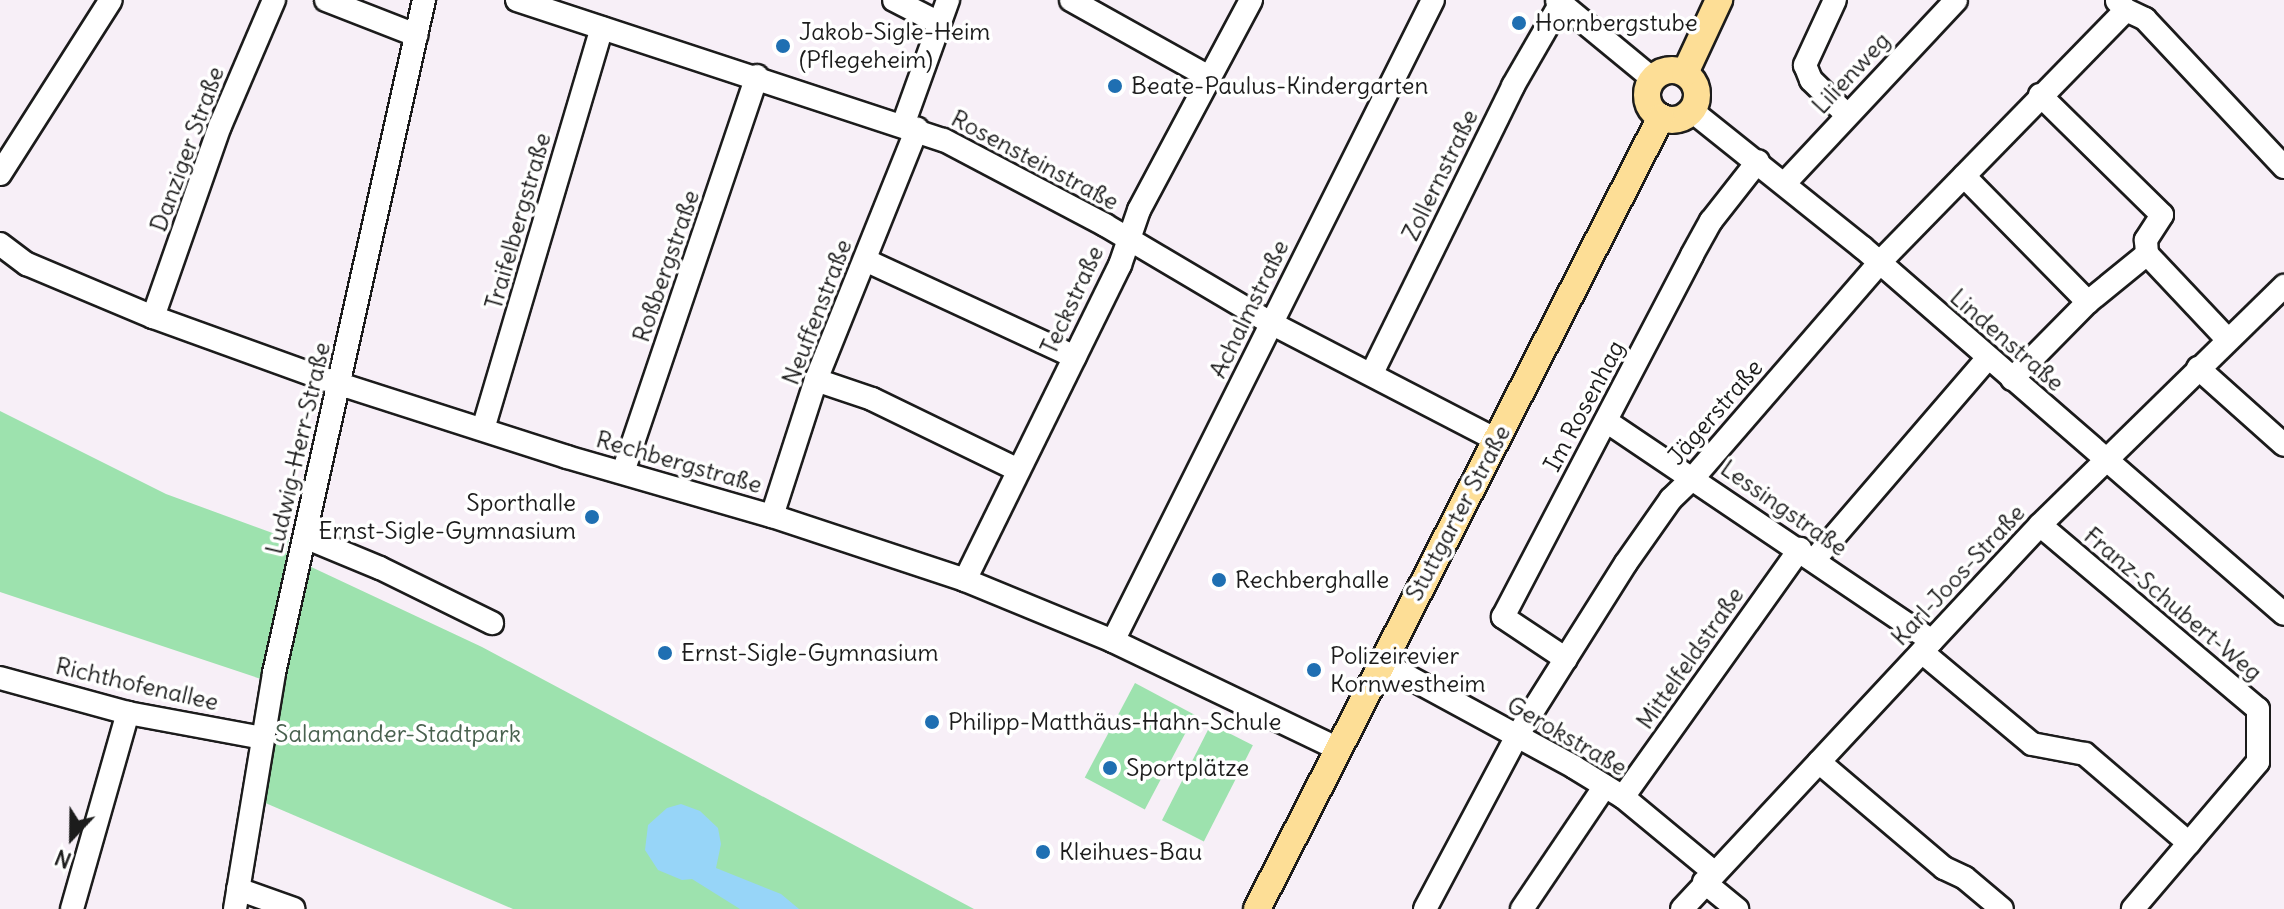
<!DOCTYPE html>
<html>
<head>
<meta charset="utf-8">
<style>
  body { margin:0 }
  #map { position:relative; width:2284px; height:909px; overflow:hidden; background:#f7eff7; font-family:Delius,sans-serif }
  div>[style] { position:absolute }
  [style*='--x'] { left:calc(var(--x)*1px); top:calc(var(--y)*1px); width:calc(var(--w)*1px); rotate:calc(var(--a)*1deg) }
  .green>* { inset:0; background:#9de2ae; transform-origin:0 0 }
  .water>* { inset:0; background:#97d5f8 }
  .roads { filter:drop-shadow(2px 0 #1c1c1c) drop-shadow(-2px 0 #1c1c1c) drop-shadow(0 2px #1c1c1c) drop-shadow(0 -2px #1c1c1c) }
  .minor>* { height:22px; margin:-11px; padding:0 11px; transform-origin:11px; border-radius:11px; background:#fff }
  .major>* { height:26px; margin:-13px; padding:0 13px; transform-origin:13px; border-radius:13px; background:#fdde96 }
  .major>.ring { margin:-13px; padding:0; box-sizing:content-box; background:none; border:26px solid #fdde96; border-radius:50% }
  .dots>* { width:22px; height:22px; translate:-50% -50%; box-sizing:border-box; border:4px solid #fff; border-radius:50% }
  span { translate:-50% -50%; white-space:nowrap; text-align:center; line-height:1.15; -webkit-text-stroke:7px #fff; paint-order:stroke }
  .poi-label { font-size:24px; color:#1c1c1c }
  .left { translate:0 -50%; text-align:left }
  .right { translate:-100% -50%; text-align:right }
  .street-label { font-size:24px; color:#1c1c1c }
  .park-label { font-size:24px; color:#49614f }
  .north { position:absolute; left:32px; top:797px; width:80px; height:80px; -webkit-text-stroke:6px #fff; paint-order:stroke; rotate:202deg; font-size:22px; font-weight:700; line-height:32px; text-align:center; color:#1c1c1c }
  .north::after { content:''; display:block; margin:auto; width:28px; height:36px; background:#1c1c1c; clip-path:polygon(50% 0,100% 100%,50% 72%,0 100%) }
</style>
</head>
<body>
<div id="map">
  <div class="green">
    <div style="clip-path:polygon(0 411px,166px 494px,289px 539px,286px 553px,307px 565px,482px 647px,974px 909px,513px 909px,263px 802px,282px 686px,0 592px)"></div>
    <div style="left:1135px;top:683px;width:68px;height:107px;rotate:28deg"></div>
    <div style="left:1211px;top:724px;width:47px;height:108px;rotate:27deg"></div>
  </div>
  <div class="water">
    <div style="clip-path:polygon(681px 804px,700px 811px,718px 828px,721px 844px,716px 868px,781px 894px,799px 909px,740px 909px,692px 879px,682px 880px,658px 870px,645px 850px,648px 825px,667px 808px)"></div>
  </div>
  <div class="roads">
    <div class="minor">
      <div style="--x:326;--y:0;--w:97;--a:21.3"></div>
      <div style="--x:517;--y:0;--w:449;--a:18.2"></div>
      <div style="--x:944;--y:140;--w:182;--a:27.8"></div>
      <div style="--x:1105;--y:225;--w:193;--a:30.6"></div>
      <div style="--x:1271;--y:323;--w:254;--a:27.4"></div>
      <div style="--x:894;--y:0;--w:48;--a:27.1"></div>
      <div style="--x:1071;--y:0;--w:158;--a:29.2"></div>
      <div style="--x:1557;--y:0;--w:124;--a:39.5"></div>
      <div style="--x:1835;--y:0;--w:72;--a:114.8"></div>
      <div style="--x:1805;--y:65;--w:16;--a:68"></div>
      <div style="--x:1811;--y:80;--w:49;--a:44.2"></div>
      <div style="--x:2117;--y:1;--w:13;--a:45"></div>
      <div style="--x:2126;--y:10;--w:21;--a:25"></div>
      <div style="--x:2145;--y:19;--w:203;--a:46.8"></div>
      <div style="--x:2040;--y:95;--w:171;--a:44.5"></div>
      <div style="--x:2162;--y:215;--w:30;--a:123"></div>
      <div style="--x:2146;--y:240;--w:14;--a:86"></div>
      <div style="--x:2147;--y:254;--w:117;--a:46.7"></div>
      <div style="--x:1692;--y:111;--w:218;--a:38.7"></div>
      <div style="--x:1862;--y:247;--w:559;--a:41.01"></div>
      <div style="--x:903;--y:125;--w:133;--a:-70.2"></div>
      <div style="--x:0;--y:174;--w:206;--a:-57.5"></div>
      <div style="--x:1964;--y:176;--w:177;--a:45.5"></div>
      <div style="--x:1785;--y:183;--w:250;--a:-46.9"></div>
      <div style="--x:0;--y:244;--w:34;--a:37"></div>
      <div style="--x:27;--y:264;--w:137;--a:22.8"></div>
      <div style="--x:153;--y:317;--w:182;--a:19.9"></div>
      <div style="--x:324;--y:379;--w:255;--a:17.8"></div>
      <div style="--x:567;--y:457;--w:213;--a:16.1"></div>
      <div style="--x:772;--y:516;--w:203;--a:18.3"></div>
      <div style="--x:965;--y:580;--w:160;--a:22.4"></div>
      <div style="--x:1113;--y:641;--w:250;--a:25.6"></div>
      <div style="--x:865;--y:260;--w:231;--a:24.8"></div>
      <div style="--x:153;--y:317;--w:202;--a:-70.7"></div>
      <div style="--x:220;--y:126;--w:137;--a:-66.8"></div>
      <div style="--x:2198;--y:368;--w:115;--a:41.8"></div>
      <div style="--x:1372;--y:373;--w:320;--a:-63.8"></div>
      <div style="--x:1513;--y:86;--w:96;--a:-60"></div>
      <div style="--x:2012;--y:379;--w:108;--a:-45.4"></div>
      <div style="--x:2088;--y:302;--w:76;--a:-39.1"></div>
      <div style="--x:816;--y:380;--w:59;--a:18.7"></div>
      <div style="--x:872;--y:399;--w:162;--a:25.9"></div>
      <div style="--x:1606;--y:421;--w:393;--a:34"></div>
      <div style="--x:483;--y:429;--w:418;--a:-73.5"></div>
      <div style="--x:623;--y:472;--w:418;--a:-71.3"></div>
      <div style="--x:772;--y:516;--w:143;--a:-72.1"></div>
      <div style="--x:816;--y:380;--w:271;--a:-68.1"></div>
      <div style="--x:2040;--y:525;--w:285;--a:40.2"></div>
      <div style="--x:2258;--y:709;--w:53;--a:90"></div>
      <div style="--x:2258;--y:762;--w:193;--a:130.4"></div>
      <div style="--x:305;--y:537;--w:81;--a:22.5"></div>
      <div style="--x:380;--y:568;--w:125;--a:26.2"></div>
      <div style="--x:1814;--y:560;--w:267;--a:-49.3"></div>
      <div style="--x:965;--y:580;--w:351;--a:-63.8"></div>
      <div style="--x:1120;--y:265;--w:58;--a:-70.9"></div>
      <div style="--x:1139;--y:210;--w:238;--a:-61.9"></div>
      <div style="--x:1113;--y:641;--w:716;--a:-63.47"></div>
      <div style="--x:1922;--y:652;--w:143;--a:39.9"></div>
      <div style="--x:2032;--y:744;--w:54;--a:10.7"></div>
      <div style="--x:2085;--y:754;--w:137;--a:40.6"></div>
      <div style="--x:1566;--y:659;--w:76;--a:-146.3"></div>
      <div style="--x:1503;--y:617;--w:408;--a:-62.4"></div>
      <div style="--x:1692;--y:255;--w:39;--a:-61"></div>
      <div style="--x:1711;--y:221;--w:76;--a:-51.9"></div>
      <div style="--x:1381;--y:662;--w:220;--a:28.5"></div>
      <div style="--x:1574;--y:767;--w:57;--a:31.5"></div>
      <div style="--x:1623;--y:797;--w:119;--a:39.6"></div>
      <div style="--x:0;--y:678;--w:133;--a:15.3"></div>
      <div style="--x:128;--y:713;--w:137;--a:10.5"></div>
      <div style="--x:1819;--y:762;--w:164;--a:40.3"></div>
      <div style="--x:1944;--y:868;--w:23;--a:25"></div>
      <div style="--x:1965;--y:878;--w:48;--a:40"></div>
      <div style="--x:1623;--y:797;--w:305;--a:-54.5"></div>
      <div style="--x:1704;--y:882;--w:43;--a:39.3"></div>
      <div style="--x:238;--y:889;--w:59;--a:19.7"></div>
      <div style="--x:72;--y:909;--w:204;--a:-74.1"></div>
      <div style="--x:235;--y:909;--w:239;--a:-80.6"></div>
      <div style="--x:274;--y:673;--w:690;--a:-77.44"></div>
      <div style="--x:1425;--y:909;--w:196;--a:-62"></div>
      <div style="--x:1517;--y:736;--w:204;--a:-57.8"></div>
      <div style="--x:1626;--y:563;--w:78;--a:-54.9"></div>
      <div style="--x:1671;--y:499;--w:32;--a:-44"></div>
      <div style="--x:1694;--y:477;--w:284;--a:-49.1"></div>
      <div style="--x:1880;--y:262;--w:352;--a:-45.7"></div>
      <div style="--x:1522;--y:909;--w:148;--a:-56"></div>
      <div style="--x:1682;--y:909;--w:525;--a:-47.01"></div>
      <div style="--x:2040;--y:525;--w:342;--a:-44.4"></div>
    </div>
    <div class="major">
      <div class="ring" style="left:1647px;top:70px;width:24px;height:24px"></div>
      <div style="--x:1685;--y:73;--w:81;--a:-65"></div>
      <div style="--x:1257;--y:909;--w:889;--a:-62.97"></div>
    </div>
  </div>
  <div class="dots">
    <div style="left:1519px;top:23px;background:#1f6fb2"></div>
    <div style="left:783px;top:46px;background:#1f6fb2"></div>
    <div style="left:1115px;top:86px;background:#1f6fb2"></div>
    <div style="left:592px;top:517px;background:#1f6fb2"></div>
    <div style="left:1219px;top:580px;background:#1f6fb2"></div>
    <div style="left:665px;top:653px;background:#1f6fb2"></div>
    <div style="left:1314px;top:670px;background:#1f6fb2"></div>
    <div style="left:932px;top:722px;background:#1f6fb2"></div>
    <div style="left:1110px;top:768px;background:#1f6fb2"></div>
    <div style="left:1043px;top:852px;background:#1f6fb2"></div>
  </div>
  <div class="poi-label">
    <span class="left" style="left:1535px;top:23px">Hornbergstube</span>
    <span class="left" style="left:799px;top:46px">Jakob-Sigle-Heim<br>(Pflegeheim)</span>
    <span class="left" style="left:1131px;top:86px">Beate-Paulus-Kindergarten</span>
    <span class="right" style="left:576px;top:517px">Sporthalle<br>Ernst-Sigle-Gymnasium</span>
    <span class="left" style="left:1235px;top:580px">Rechberghalle</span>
    <span class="left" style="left:681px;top:653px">Ernst-Sigle-Gymnasium</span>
    <span class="left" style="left:1330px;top:670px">Polizeirevier<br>Kornwestheim</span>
    <span class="left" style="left:948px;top:722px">Philipp-Matthäus-Hahn-Schule</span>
    <span class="left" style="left:1126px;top:768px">Sportplätze</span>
    <span class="left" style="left:1059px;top:852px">Kleihues-Bau</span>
  </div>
  <div class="street-label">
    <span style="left:1851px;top:73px;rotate:-47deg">Lilienweg</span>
    <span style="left:187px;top:149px;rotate:-70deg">Danziger Straße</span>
    <span style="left:1035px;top:160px;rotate:28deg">Rosensteinstraße</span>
    <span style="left:1440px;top:175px;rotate:-64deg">Zollernstraße</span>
    <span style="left:518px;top:221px;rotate:-74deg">Traifelbergstraße</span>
    <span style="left:666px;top:266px;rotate:-71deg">Roßbergstraße</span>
    <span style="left:1072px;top:300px;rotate:-65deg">Teckstraße</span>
    <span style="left:1249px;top:309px;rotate:-64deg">Achalmstraße</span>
    <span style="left:817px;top:312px;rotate:-69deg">Neuffenstraße</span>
    <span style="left:2007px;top:340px;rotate:41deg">Lindenstraße</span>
    <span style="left:1584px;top:406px;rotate:-62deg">Im Rosenhag</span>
    <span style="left:1715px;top:412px;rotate:-49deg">Jägerstraße</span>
    <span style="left:298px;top:448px;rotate:-77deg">Ludwig-Herr-Straße</span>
    <span style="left:679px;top:462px;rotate:16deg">Rechbergstraße</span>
    <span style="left:1784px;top:508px;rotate:35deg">Lessingstraße</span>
    <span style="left:1458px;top:513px;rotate:-62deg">Stuttgarter Straße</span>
    <span style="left:1958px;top:575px;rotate:-47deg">Karl-Joos-Straße</span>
    <span style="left:2173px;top:604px;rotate:40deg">Franz-Schubert-Weg</span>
    <span style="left:1690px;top:658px;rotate:-55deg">Mittelfeldstraße</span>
    <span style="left:137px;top:684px;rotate:13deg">Richthofenallee</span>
    <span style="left:1567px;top:736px;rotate:30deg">Gerokstraße</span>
  </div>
  <div class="park-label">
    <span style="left:398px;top:734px">Salamander-Stadtpark</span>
  </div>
  <div class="north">N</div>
</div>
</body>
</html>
